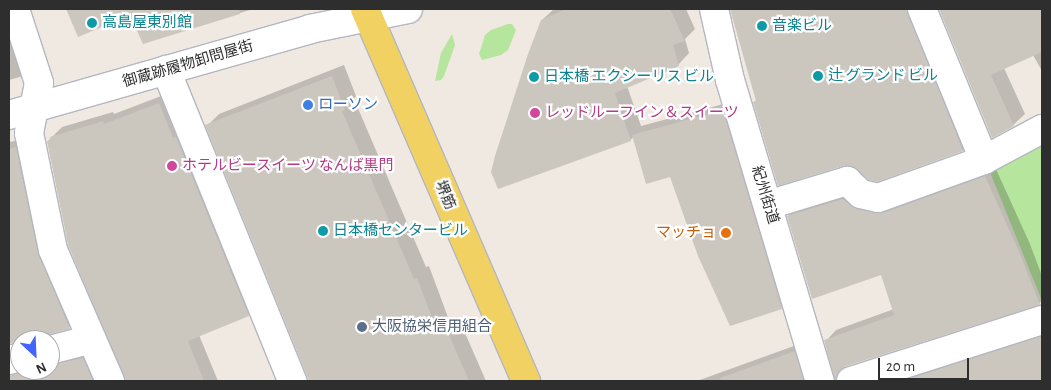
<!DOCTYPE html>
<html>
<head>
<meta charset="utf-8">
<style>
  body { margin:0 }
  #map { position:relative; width:1051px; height:390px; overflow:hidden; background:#efe9e1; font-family:"Alegreya Sans","Noto Sans JP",sans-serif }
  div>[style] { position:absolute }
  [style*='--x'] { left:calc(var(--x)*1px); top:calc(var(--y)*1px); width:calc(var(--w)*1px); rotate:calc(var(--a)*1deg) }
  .green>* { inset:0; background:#b6e59e }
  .shadow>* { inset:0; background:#0003 }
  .building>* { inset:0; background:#cbc7bf }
  .roads { filter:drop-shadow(1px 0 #b4b7c1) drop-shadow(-1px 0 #b4b7c1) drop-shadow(0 1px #b4b7c1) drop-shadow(0 -1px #b4b7c1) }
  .minor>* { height:28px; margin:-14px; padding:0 14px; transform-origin:14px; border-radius:14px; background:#fff }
  .major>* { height:28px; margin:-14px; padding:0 14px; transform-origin:14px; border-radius:14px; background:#f2d163 }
  .dots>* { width:14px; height:14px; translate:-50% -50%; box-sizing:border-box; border:2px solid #fff; border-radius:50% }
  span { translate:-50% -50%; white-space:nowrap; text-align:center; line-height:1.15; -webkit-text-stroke:4.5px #fff; paint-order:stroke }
  .culture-label { font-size:15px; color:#0d838f }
  .left { translate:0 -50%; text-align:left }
  .street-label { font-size:15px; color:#2e2e2e }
  .shop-label { font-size:15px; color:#366cbe }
  .hotel-label { font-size:15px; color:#b23c85 }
  .food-label { font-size:15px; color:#c56008 }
  .right { translate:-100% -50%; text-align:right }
  .service-label { font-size:15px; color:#4e5e75 }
  .frame { position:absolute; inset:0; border:10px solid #2e2e2e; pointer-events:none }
  .north { position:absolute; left:10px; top:330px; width:50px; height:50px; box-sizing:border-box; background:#fff; border:1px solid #ababab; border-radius:50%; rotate:155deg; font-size:14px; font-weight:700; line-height:20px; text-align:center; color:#2e2e2e }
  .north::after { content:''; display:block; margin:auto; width:18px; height:22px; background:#4264fb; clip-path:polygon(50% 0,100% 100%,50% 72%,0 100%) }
  .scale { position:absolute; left:878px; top:358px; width:91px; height:22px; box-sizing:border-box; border:2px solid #2e2e2e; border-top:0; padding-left:6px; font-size:15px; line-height:18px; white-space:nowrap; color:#2e2e2e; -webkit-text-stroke:4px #fff; paint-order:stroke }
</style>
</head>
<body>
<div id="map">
  <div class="green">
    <div style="clip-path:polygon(508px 24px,512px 24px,516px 30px,508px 50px,501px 55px,482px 60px,479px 54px,485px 35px,491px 30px)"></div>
    <div style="clip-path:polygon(452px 34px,455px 45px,444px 76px,441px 80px,435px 81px,441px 53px)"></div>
    <div style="clip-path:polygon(1042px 143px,1042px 301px,990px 172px)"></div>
  </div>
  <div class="shadow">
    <div style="clip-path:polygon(9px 9px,29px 68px,20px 77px,9px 80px)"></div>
    <div style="clip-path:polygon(68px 9px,253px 9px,144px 42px,131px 13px,79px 36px)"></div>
    <div style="clip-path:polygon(554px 9px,686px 9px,695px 29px,685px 39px,689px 53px,678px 65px,627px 86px,641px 126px,731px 102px,790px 298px,781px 307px,671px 175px,634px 137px,630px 140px,542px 20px)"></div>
    <div style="clip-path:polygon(732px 9px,920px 9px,974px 139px,963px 150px,877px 180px,754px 102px,757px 100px)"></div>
    <div style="clip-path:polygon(940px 9px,1042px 9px,1042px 71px,1033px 55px,1004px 68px,1025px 114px,1013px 125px,993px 136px)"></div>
    <div style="clip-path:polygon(344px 65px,356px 96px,354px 99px,426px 267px,429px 266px,449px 320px,458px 317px,486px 381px,311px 381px,207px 126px,219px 114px)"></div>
    <div style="clip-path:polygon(169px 93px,258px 305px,248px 315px,199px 335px,218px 381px,132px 381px,101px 318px,48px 141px,62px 127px,113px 112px,114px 114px)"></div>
    <div style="clip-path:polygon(25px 139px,79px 318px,69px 327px,44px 336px,44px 340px,20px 340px,9px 343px,9px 142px)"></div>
    <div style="clip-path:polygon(995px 167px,1030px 244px,1042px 276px,1042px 300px,1039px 304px,845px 366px,846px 376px,850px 381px,836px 381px,826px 341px,836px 330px,894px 309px,881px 274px,788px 216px,798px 206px,854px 189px)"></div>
    <div style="clip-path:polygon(1042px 329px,1042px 381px,882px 381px)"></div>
    <div style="clip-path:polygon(805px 342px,819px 381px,697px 381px)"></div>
    <div style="clip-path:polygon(92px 349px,107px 381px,9px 381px,9px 363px,20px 370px,50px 370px,50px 353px)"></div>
  </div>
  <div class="building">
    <div style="clip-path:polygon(66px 9px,239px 9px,240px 14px,143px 44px,130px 15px,78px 37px)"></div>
    <div style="clip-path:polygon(566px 9px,670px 9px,685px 41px,673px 45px,679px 66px,615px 93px,631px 141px,498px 189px,491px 172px,495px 156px,528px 54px,541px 20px)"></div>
    <div style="clip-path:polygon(730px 9px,907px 9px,963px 151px,877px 182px,869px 180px,851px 166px,843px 166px,778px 186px,753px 102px,756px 101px)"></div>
    <div style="clip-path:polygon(939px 9px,1042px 9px,1042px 52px,991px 75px,1014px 126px,992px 138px)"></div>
    <div style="clip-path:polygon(332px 76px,345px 110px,342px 111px,414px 279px,417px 278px,437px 331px,446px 328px,469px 381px,309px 381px,205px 125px)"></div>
    <div style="clip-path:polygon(159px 103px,173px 138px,176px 137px,249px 316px,188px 341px,204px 381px,125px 381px,68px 245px,47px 141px,51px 140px,50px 137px,103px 121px,104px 124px)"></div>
    <div style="clip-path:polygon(723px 110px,782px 309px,730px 326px,698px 256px,670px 177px,646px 184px,632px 135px)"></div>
    <div style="clip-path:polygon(16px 147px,38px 253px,70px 329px,46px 335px,38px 340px,20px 340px,9px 344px,9px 149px)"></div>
    <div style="clip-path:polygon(985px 176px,1020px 254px,1040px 305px,846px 366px,839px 371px,835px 381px,824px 340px,894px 315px,881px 275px,812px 299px,787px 216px,843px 199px,857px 209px,883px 213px)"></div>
    <div style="clip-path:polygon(1042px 336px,1042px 381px,902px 381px)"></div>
    <div style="clip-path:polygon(795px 351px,804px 381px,721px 381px,720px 378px)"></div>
    <div style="clip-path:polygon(83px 358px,93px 381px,9px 381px,9px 375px,28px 370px,50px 370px,50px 365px)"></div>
  </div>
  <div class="roads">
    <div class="minor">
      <div style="--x:15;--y:9;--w:78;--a:72"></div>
      <div style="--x:39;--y:83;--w:51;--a:101.3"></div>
      <div style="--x:29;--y:133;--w:119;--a:78.4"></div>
      <div style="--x:53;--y:250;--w:143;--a:66.5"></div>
      <div style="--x:714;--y:9;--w:73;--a:77.3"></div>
      <div style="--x:730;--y:80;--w:314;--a:73.4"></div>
      <div style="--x:922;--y:9;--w:163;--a:67.7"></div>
      <div style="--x:166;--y:70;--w:336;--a:67.9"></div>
      <div style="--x:9;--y:115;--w:313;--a:-15.9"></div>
      <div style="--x:310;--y:29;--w:100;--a:-11.5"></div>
      <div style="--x:768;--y:205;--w:83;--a:-16.9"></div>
      <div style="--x:847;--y:181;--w:19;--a:43"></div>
      <div style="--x:861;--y:194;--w:17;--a:13"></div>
      <div style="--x:878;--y:198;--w:113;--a:-19.7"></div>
      <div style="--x:984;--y:160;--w:66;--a:-28.1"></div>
      <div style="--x:50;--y:350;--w:43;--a:-14.7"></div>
      <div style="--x:9;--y:360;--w:11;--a:-15"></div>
      <div style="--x:851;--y:381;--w:201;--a:-17.7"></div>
    </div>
    <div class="major">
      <div style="--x:365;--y:9;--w:405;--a:66.6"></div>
    </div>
  </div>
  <div class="dots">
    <div style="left:92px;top:23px;background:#0f9aa8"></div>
    <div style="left:762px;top:26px;background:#0f9aa8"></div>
    <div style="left:818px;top:76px;background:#0f9aa8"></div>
    <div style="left:534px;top:77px;background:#0f9aa8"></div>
    <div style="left:308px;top:105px;background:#3f7fe0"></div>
    <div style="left:535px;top:113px;background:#d1479c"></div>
    <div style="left:172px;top:166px;background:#d1479c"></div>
    <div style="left:323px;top:231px;background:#0f9aa8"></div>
    <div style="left:726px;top:233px;background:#e8710a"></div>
    <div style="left:362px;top:327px;background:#5c6f8a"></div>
  </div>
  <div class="culture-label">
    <span class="left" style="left:102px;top:23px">高島屋東別館</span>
    <span class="left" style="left:772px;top:26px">音楽ビル</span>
    <span class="left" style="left:828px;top:76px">辻 グランド ビル</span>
    <span class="left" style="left:544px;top:77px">日本橋 エクシーリス ビル</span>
    <span class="left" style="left:333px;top:231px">日本橋センタービル</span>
  </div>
  <div class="street-label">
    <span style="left:188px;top:64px;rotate:-16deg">御蔵跡履物卸問屋街</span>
    <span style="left:445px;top:195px;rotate:67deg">堺筋</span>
    <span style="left:765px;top:195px;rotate:73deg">紀州街道</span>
  </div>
  <div class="shop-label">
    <span class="left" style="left:318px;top:105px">ローソン</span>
  </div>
  <div class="hotel-label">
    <span class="left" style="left:545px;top:113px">レッドルーフイン＆スイーツ</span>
    <span class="left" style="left:182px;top:166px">ホテルビースイーツ なんば黒門</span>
  </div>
  <div class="food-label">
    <span class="right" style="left:716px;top:233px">マッチョ</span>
  </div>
  <div class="service-label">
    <span class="left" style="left:372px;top:327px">大阪協栄信用組合</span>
  </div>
  <div class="frame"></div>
  <div class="north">N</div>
  <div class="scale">20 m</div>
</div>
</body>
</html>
